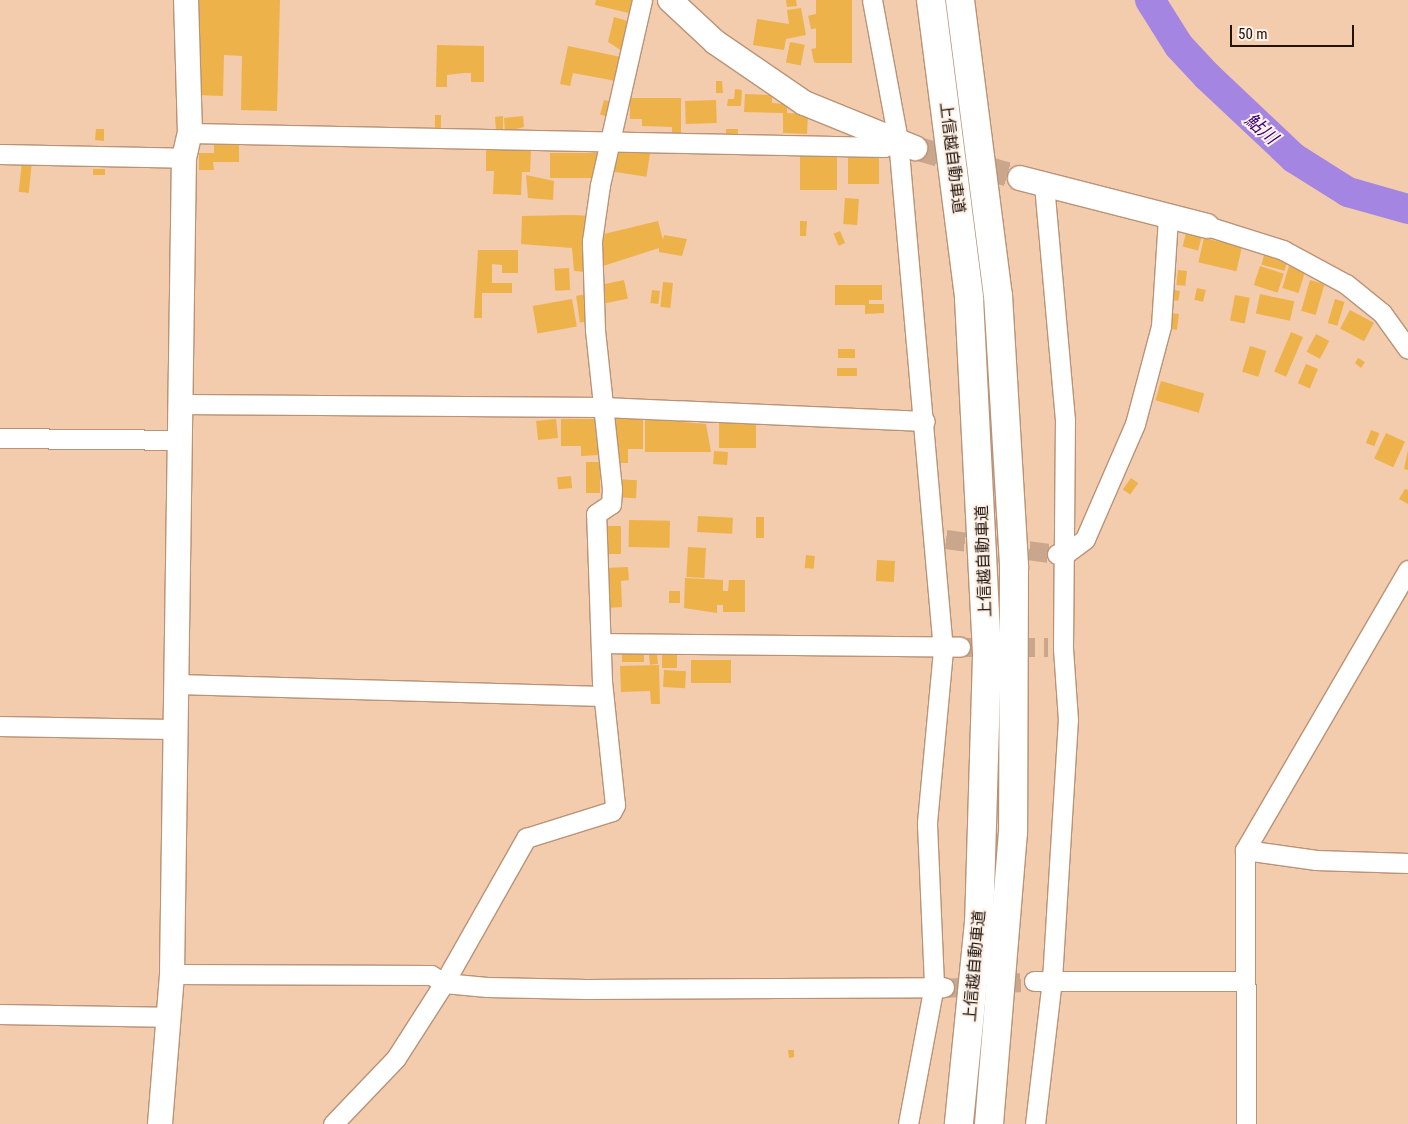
<!DOCTYPE html>
<html>
<head>
<meta charset="utf-8">
<style>
  body { margin:0 }
  #map { position:relative; width:1408px; height:1124px; overflow:hidden; background:#f3cbad; font-family:"Roboto Condensed","Noto Sans JP",sans-serif }
  div>[style] { position:absolute }
  [style*='--x'] { left:calc(var(--x)*1px); top:calc(var(--y)*1px); width:calc(var(--w)*1px); rotate:calc(var(--a)*1deg) }
  .river>* { height:30px; margin:-15px; padding:0 15px; transform-origin:15px; border-radius:15px; background:#a485e2 }
  .building>* { inset:0; background:#eeb24b; transform-origin:0 0 }
  .minor-tunnel>* { height:19px; margin-top:-9.5px; transform-origin:0; background:repeating-linear-gradient(90deg,#c9a68c 0 19px,transparent 0 28px) }
  .tertiary-tunnel>* { height:24px; margin-top:-12px; transform-origin:0; background:repeating-linear-gradient(90deg,#c9a68c 0 24px,transparent 0 36px) }
  .roads { filter:drop-shadow(1px 0 #b99377) drop-shadow(-1px 0 #b99377) drop-shadow(0 1px #b99377) drop-shadow(0 -1px #b99377) }
  .minor>* { height:19px; margin:-9.5px; padding:0 9.5px; transform-origin:9.5px; border-radius:9.5px; background:#fff }
  .tertiary>* { height:24px; margin:-12px; padding:0 12px; transform-origin:12px; border-radius:12px; background:#fff }
  .motorway>* { height:28px; margin:-14px; padding:0 14px; transform-origin:14px; border-radius:14px; background:#fff }
  span { translate:-50% -50%; white-space:nowrap; text-align:center; line-height:1.15; -webkit-text-stroke:4px #fef2e9; paint-order:stroke }
  .street-label { font-size:16px; color:#211309 }
  .water-label { font-size:18px; color:#3f0177; font-style:italic }
  .scale { position:absolute; left:1230px; top:25px; width:124px; height:22px; box-sizing:border-box; border:2px solid #211309; border-top:0; padding-left:6px; font-size:15px; line-height:18px; white-space:nowrap; color:#211309; -webkit-text-stroke:4px #fef2e9; paint-order:stroke }
</style>
</head>
<body>
<div id="map">
  <div class="river">
    <div style="--x:1150;--y:0;--w:54;--a:57.8"></div>
    <div style="--x:1179;--y:46;--w:41;--a:47"></div>
    <div style="--x:1207;--y:76;--w:120;--a:43.3"></div>
    <div style="--x:1294;--y:158;--w:64;--a:32.2"></div>
    <div style="--x:1348;--y:192;--w:62;--a:15.8"></div>
  </div>
  <div class="building">
    <div style="clip-path:polygon(199px 0,280px 0,277px 111px,241px 110px,242px 56px,224px 55px,223px 96px,196px 95px)"></div>
    <div style="clip-path:polygon(596px 0,636px 0,633px 14px,595px 5px)"></div>
    <div style="clip-path:polygon(786px 0,796px 0,797px 6px,787px 7px)"></div>
    <div style="left:816px;top:0;width:36px;height:63px"></div>
    <div style="clip-path:polygon(801px 8px,806px 35px,786px 39px,784px 50px,753px 45px,757px 19px,789px 24px,787px 10px)"></div>
    <div style="left:816px;top:14px;width:14px;height:8px;rotate:78deg"></div>
    <div style="clip-path:polygon(614px 17px,631px 22px,624px 52px,608px 42px)"></div>
    <div style="left:790px;top:42px;width:15px;height:21px;rotate:11deg"></div>
    <div style="clip-path:polygon(437px 45px,484px 46px,484px 82px,471px 82px,471px 73px,464px 73px,447px 75px,447px 87px,436px 87px)"></div>
    <div style="clip-path:polygon(568px 46px,621px 57px,616px 81px,573px 73px,570px 86px,560px 84px)"></div>
    <div style="left:821px;top:47px;width:14px;height:10px;rotate:78deg"></div>
    <div style="clip-path:polygon(716px 81px,722px 81px,723px 93px,716px 93px)"></div>
    <div style="clip-path:polygon(735px 89px,742px 90px,741px 106px,727px 106px,728px 99px,734px 99px)"></div>
    <div style="clip-path:polygon(745px 94px,772px 95px,772px 103px,787px 104px,787px 113px,808px 114px,807px 134px,783px 133px,783px 113px,744px 112px)"></div>
    <div style="clip-path:polygon(630px 98px,681px 98px,681px 137px,672px 137px,672px 127px,642px 126px,642px 119px,630px 119px)"></div>
    <div style="left:604px;top:100px;width:11px;height:15px;rotate:15deg"></div>
    <div style="left:716px;top:100px;width:23px;height:31px;rotate:88deg"></div>
    <div style="left:435px;top:115px;width:6px;height:15px"></div>
    <div style="clip-path:polygon(503px 116px,503px 130px,496px 130px,495px 117px)"></div>
    <div style="clip-path:polygon(523px 116px,524px 127px,505px 132px,504px 118px)"></div>
    <div style="clip-path:polygon(96px 129px,104px 129px,104px 141px,95px 140px)"></div>
    <div style="left:738px;top:129px;width:11px;height:12px;rotate:90deg"></div>
    <div style="clip-path:polygon(214px 142px,239px 143px,239px 162px,213px 162px,214px 170px,199px 170px,199px 153px,214px 153px)"></div>
    <div style="left:618px;top:145px;width:33px;height:27px;rotate:9deg"></div>
    <div style="clip-path:polygon(486px 148px,531px 150px,530px 172px,522px 172px,521px 195px,493px 194px,494px 171px,486px 171px)"></div>
    <div style="left:550px;top:153px;width:48px;height:25px"></div>
    <div style="left:800px;top:155px;width:37px;height:35px"></div>
    <div style="left:848px;top:156px;width:31px;height:28px"></div>
    <div style="left:22px;top:161px;width:10px;height:31px;rotate:6deg"></div>
    <div style="left:93px;top:169px;width:12px;height:6px"></div>
    <div style="clip-path:polygon(526px 175px,554px 181px,553px 200px,528px 198px)"></div>
    <div style="left:845px;top:198px;width:14px;height:26px;rotate:4deg"></div>
    <div style="clip-path:polygon(573px 215px,590px 216px,587px 272px,574px 271px,572px 248px,521px 244px,522px 216px)"></div>
    <div style="clip-path:polygon(658px 221px,663px 240px,664px 235px,687px 239px,682px 256px,659px 252px,659px 248px,600px 267px,604px 234px)"></div>
    <div style="clip-path:polygon(800px 221px,807px 221px,806px 236px,800px 236px)"></div>
    <div style="left:840px;top:231px;width:13px;height:7px;rotate:67deg"></div>
    <div style="left:1186px;top:233px;width:16px;height:14px;rotate:14deg"></div>
    <div style="left:1204px;top:238px;width:39px;height:25px;rotate:13deg"></div>
    <div style="clip-path:polygon(478px 250px,518px 250px,518px 273px,502px 273px,502px 265px,492px 264px,492px 283px,512px 283px,512px 293px,482px 293px,482px 318px,474px 318px)"></div>
    <div style="left:1264px;top:255px;width:24px;height:10px;rotate:15deg"></div>
    <div style="left:1260px;top:266px;width:25px;height:20px;rotate:18deg"></div>
    <div style="left:1289px;top:266px;width:17px;height:23px;rotate:17deg"></div>
    <div style="left:569px;top:268px;width:22px;height:15px;rotate:87deg"></div>
    <div style="left:1178px;top:270px;width:9px;height:15px;rotate:6deg"></div>
    <div style="left:624px;top:280px;width:19px;height:23px;rotate:78deg"></div>
    <div style="left:1310px;top:280px;width:15px;height:32px;rotate:16deg"></div>
    <div style="left:663px;top:282px;width:10px;height:25px;rotate:6deg"></div>
    <div style="clip-path:polygon(835px 285px,882px 285px,882px 300px,869px 300px,869px 304px,884px 304px,884px 313px,865px 314px,865px 305px,835px 305px)"></div>
    <div style="left:1197px;top:288px;width:9px;height:12px;rotate:13deg"></div>
    <div style="left:652px;top:290px;width:8px;height:13px;rotate:7deg"></div>
    <div style="left:1174px;top:290px;width:6px;height:10px;rotate:9deg"></div>
    <div style="left:588px;top:294px;width:27px;height:12px;rotate:82deg"></div>
    <div style="left:1260px;top:294px;width:35px;height:20px;rotate:12deg"></div>
    <div style="left:1235px;top:295px;width:15px;height:26px;rotate:11deg"></div>
    <div style="left:572px;top:299px;width:28px;height:40px;rotate:80deg"></div>
    <div style="left:1335px;top:299px;width:10px;height:25px;rotate:17deg"></div>
    <div style="left:1350px;top:310px;width:27px;height:21px;rotate:28deg"></div>
    <div style="left:1171px;top:313px;width:8px;height:16px;rotate:7deg"></div>
    <div style="left:1291px;top:332px;width:13px;height:43px;rotate:23deg"></div>
    <div style="left:1316px;top:334px;width:15px;height:20px;rotate:28deg"></div>
    <div style="left:1250px;top:346px;width:17px;height:27px;rotate:17deg"></div>
    <div style="left:838px;top:349px;width:17px;height:9px"></div>
    <div style="clip-path:polygon(1358px 358px,1365px 362px,1361px 368px,1355px 363px)"></div>
    <div style="left:1306px;top:364px;width:13px;height:21px;rotate:23deg"></div>
    <div style="left:857px;top:368px;width:8px;height:20px;rotate:90deg"></div>
    <div style="left:1161px;top:381px;width:45px;height:20px;rotate:16deg"></div>
    <div style="left:556px;top:419px;width:19px;height:20px;rotate:84deg"></div>
    <div style="clip-path:polygon(561px 419px,598px 419px,598px 455px,581px 456px,581px 446px,561px 446px)"></div>
    <div style="clip-path:polygon(616px 419px,643px 419px,643px 449px,628px 449px,628px 463px,616px 463px)"></div>
    <div style="clip-path:polygon(645px 419px,706px 424px,711px 452px,645px 452px)"></div>
    <div style="left:719px;top:420px;width:37px;height:28px"></div>
    <div style="left:1371px;top:430px;width:9px;height:14px;rotate:21deg"></div>
    <div style="left:1386px;top:433px;width:21px;height:28px;rotate:25deg"></div>
    <div style="clip-path:polygon(1408px 450px,1408px 470px,1404px 469px)"></div>
    <div style="left:714px;top:451px;width:14px;height:13px;rotate:4deg"></div>
    <div style="left:586px;top:462px;width:14px;height:31px"></div>
    <div style="left:571px;top:476px;width:12px;height:14px;rotate:85deg"></div>
    <div style="left:1131px;top:478px;width:9px;height:14px;rotate:36deg"></div>
    <div style="left:615px;top:479px;width:22px;height:18px;rotate:3deg"></div>
    <div style="clip-path:polygon(1405px 489px,1408px 490px,1408px 504px,1399px 499px)"></div>
    <div style="left:698px;top:516px;width:35px;height:16px;rotate:3deg"></div>
    <div style="left:756px;top:517px;width:8px;height:21px"></div>
    <div style="left:629px;top:520px;width:41px;height:27px;rotate:1deg"></div>
    <div style="left:601px;top:526px;width:20px;height:28px"></div>
    <div style="left:688px;top:547px;width:18px;height:30px;rotate:3deg"></div>
    <div style="left:806px;top:555px;width:9px;height:13px;rotate:6deg"></div>
    <div style="left:877px;top:560px;width:18px;height:21px;rotate:3deg"></div>
    <div style="clip-path:polygon(628px 567px,629px 580px,621px 581px,622px 607px,607px 608px,605px 568px)"></div>
    <div style="clip-path:polygon(685px 578px,723px 580px,723px 591px,728px 591px,729px 580px,745px 580px,745px 612px,723px 612px,723px 605px,717px 605px,717px 613px,684px 608px)"></div>
    <div style="left:669px;top:591px;width:11px;height:12px"></div>
    <div style="left:622px;top:647px;width:22px;height:15px"></div>
    <div style="left:656px;top:647px;width:17px;height:8px;rotate:83deg"></div>
    <div style="left:662px;top:650px;width:15px;height:18px"></div>
    <div style="left:691px;top:660px;width:40px;height:23px"></div>
    <div style="clip-path:polygon(659px 665px,660px 704px,651px 704px,650px 691px,621px 692px,620px 666px)"></div>
    <div style="left:664px;top:670px;width:22px;height:17px;rotate:3deg"></div>
    <div style="clip-path:polygon(788px 1050px,794px 1050px,794px 1057px,789px 1058px)"></div>
  </div>
  <div class="minor-tunnel">
    <div style="--x:946;--y:539;--w:112;--a:7.7"></div>
    <div style="--x:960;--y:647;--w:88;--a:0"></div>
    <div style="--x:946;--y:988;--w:88;--a:-4.5"></div>
  </div>
  <div class="tertiary-tunnel">
    <div style="--x:915;--y:148;--w:109;--a:15.9"></div>
  </div>
  <div class="roads">
    <div class="minor">
      <div style="--x:872;--y:0;--w:142;--a:79.5"></div>
      <div style="--x:898;--y:140;--w:512;--a:84.96"></div>
      <div style="--x:943;--y:650;--w:175;--a:95.3"></div>
      <div style="--x:927;--y:824;--w:161;--a:87.5"></div>
      <div style="--x:934;--y:985;--w:141;--a:100.6"></div>
      <div style="--x:190;--y:133;--w:694;--a:1.16"></div>
      <div style="--x:884;--y:147;--w:16;--a:-27"></div>
      <div style="--x:0;--y:154;--w:184;--a:1.2"></div>
      <div style="--x:1207;--y:226;--w:80;--a:17.5"></div>
      <div style="--x:1283;--y:250;--w:72;--a:28.4"></div>
      <div style="--x:1346;--y:284;--w:46;--a:38.9"></div>
      <div style="--x:1382;--y:313;--w:44;--a:54.2"></div>
      <div style="--x:180;--y:404;--w:423;--a:0.4"></div>
      <div style="--x:603;--y:407;--w:322;--a:2.5"></div>
      <div style="--x:0;--y:438;--w:180;--a:0.6"></div>
      <div style="--x:1057;--y:554;--w:7;--a:8"></div>
      <div style="--x:1064;--y:555;--w:26;--a:-37"></div>
      <div style="--x:1085;--y:539;--w:125;--a:-66.5"></div>
      <div style="--x:1135;--y:424;--w:101;--a:-75.1"></div>
      <div style="--x:1161;--y:326;--w:108;--a:-86.3"></div>
      <div style="--x:603;--y:643;--w:357;--a:0.6"></div>
      <div style="--x:176;--y:684;--w:427;--a:1.6"></div>
      <div style="--x:0;--y:726;--w:176;--a:1"></div>
      <div style="--x:1245;--y:850;--w:72;--a:8"></div>
      <div style="--x:1316;--y:860;--w:92;--a:1.9"></div>
      <div style="--x:172;--y:974;--w:259;--a:0.2"></div>
      <div style="--x:431;--y:975;--w:15;--a:32"></div>
      <div style="--x:444;--y:983;--w:43;--a:5.3"></div>
      <div style="--x:487;--y:987;--w:99;--a:1.2"></div>
      <div style="--x:586;--y:989;--w:358;--a:-0.3"></div>
      <div style="--x:1034;--y:981;--w:210;--a:0"></div>
      <div style="--x:0;--y:1014;--w:168;--a:1"></div>
      <div style="--x:333;--y:1124;--w:91;--a:-46.3"></div>
      <div style="--x:396;--y:1058;--w:89;--a:-57.4"></div>
      <div style="--x:444;--y:983;--w:167;--a:-60.5"></div>
      <div style="--x:526;--y:838;--w:90;--a:-17.4"></div>
      <div style="--x:612;--y:811;--w:7;--a:-63"></div>
      <div style="--x:615;--y:805;--w:124;--a:-96"></div>
      <div style="--x:602;--y:682;--w:168;--a:-92"></div>
      <div style="--x:596;--y:514;--w:18;--a:-34"></div>
      <div style="--x:611;--y:504;--w:15;--a:-86"></div>
      <div style="--x:612;--y:489;--w:161;--a:-96.1"></div>
      <div style="--x:595;--y:329;--w:88;--a:-92"></div>
      <div style="--x:592;--y:241;--w:57;--a:-81.9"></div>
      <div style="--x:600;--y:185;--w:190;--a:-77.2"></div>
      <div style="--x:1035;--y:1124;--w:145;--a:-83.3"></div>
      <div style="--x:1052;--y:980;--w:260;--a:-86.5"></div>
      <div style="--x:1068;--y:720;--w:72;--a:-94"></div>
      <div style="--x:1063;--y:648;--w:228;--a:-89.5"></div>
      <div style="--x:1065;--y:420;--w:236;--a:-95.1"></div>
      <div style="--x:1246;--y:1124;--w:274;--a:-90.2"></div>
      <div style="--x:1245;--y:850;--w:324;--a:-59.8"></div>
    </div>
    <div class="tertiary">
      <div style="--x:670;--y:0;--w:62;--a:43"></div>
      <div style="--x:715;--y:42;--w:108;--a:34.4"></div>
      <div style="--x:804;--y:103;--w:120;--a:22.1"></div>
      <div style="--x:1020;--y:178;--w:193;--a:14.4"></div>
      <div style="--x:160;--y:1124;--w:150;--a:-85.4"></div>
      <div style="--x:172;--y:974;--w:816;--a:-89.16"></div>
      <div style="--x:184;--y:158;--w:26;--a:-77"></div>
      <div style="--x:190;--y:133;--w:133;--a:-91.7"></div>
    </div>
    <div class="motorway">
      <div style="--x:931;--y:0;--w:300;--a:82.7"></div>
      <div style="--x:969;--y:298;--w:358;--a:87.1"></div>
      <div style="--x:987;--y:656;--w:266;--a:91.7"></div>
      <div style="--x:979;--y:922;--w:203;--a:95.7"></div>
      <div style="--x:960;--y:0;--w:297;--a:82.7"></div>
      <div style="--x:998;--y:295;--w:273;--a:86.6"></div>
      <div style="--x:1014;--y:568;--w:264;--a:90.2"></div>
      <div style="--x:1013;--y:832;--w:293;--a:94.7"></div>
    </div>
  </div>
  <div class="street-label">
    <span style="left:952px;top:158px;rotate:83deg">上信越自動車道</span>
    <span style="left:984px;top:561px;rotate:-92deg">上信越自動車道</span>
    <span style="left:975px;top:966px;rotate:-85deg">上信越自動車道</span>
  </div>
  <div class="water-label">
    <span style="left:1261px;top:129px;rotate:41deg">鮎川</span>
  </div>
  <div class="scale">50 m</div>
</div>
</body>
</html>
